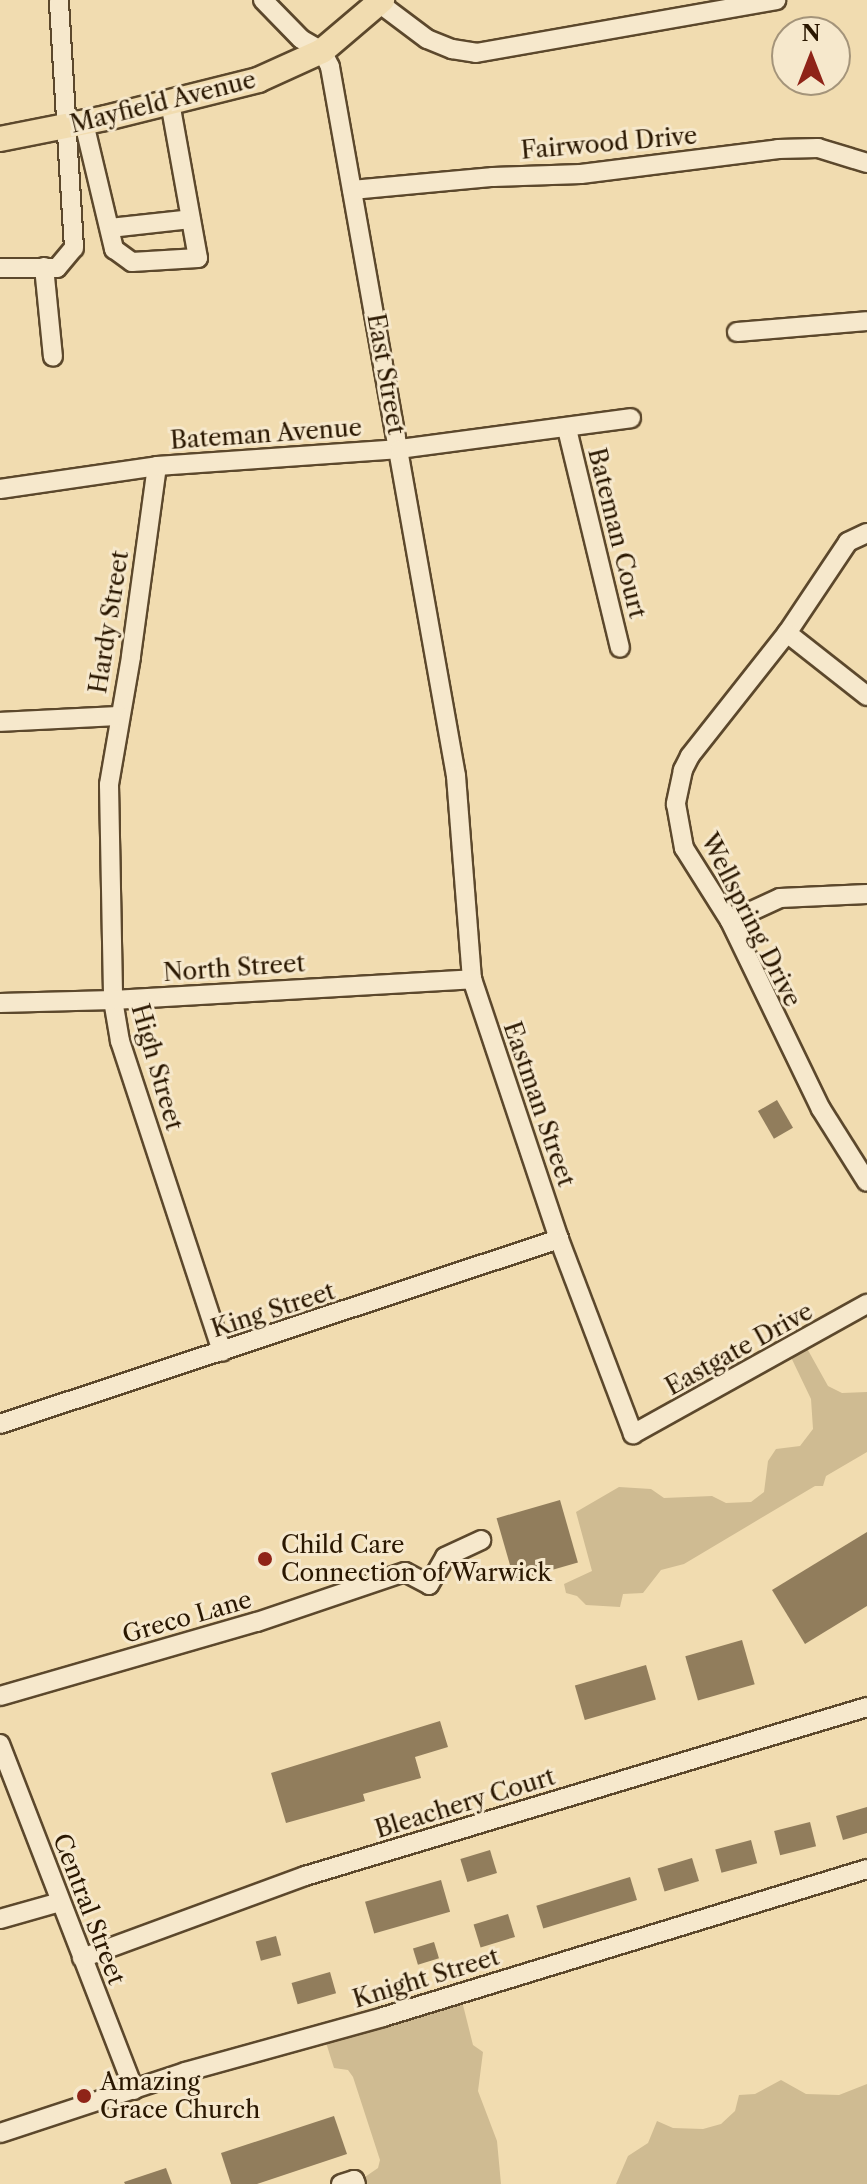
<!DOCTYPE html>
<html>
<head>
<meta charset="utf-8">
<style>
  body { margin:0 }
  #map { position:relative; width:867px; height:2184px; overflow:hidden; background:#f1dcb0; font-family:"Libre Caslon Text",serif }
  div>[style] { position:absolute }
  [style*='--x'] { left:calc(var(--x)*1px); top:calc(var(--y)*1px); width:calc(var(--w)*1px); rotate:calc(var(--a)*1deg) }
  .green>* { inset:0; background:#cfbb92 }
  .building>* { inset:0; background:#917d5c; transform-origin:0 0 }
  .roads { filter:drop-shadow(2px 0 #5c482c) drop-shadow(-2px 0 #5c482c) drop-shadow(0 2px #5c482c) drop-shadow(0 -2px #5c482c) }
  .minor>* { height:18px; margin:-9px; padding:0 9px; transform-origin:9px; border-radius:9px; background:#f6e8cc }
  .major>* { height:24px; margin:-12px; padding:0 12px; transform-origin:12px; border-radius:12px; background:#f1dcb0 }
  .dots>* { width:22px; height:22px; translate:-50% -50%; box-sizing:border-box; border:4px solid #f6e8cc; border-radius:50% }
  span { translate:-50% -50%; white-space:nowrap; text-align:center; line-height:1.15; -webkit-text-stroke:6px #f6e8cc; paint-order:stroke }
  .street-label { font-size:24px; color:#2a1700 }
  .poi-label { font-size:24px; color:#2a1700 }
  .left { translate:0 -50%; text-align:left }
  .north { position:absolute; left:771px; top:16px; width:80px; height:80px; box-sizing:border-box; background:#f6e8cc; border:2px solid #a4947a; border-radius:50%; rotate:0deg; font-size:22px; font-weight:700; line-height:32px; text-align:center; color:#2a1700 }
  .north::after { content:''; display:block; margin:auto; width:28px; height:36px; background:#8f2418; clip-path:polygon(50% 0,100% 100%,50% 72%,0 100%) }
</style>
</head>
<body>
<div id="map">
  <div class="green">
    <div style="clip-path:polygon(804px 1343px,828px 1386px,842px 1393px,867px 1392px,867px 1452px,826px 1476px,823px 1486px,815px 1486px,684px 1564px,661px 1570px,643px 1593px,623px 1594px,620px 1607px,586px 1605px,577px 1596px,566px 1593px,564px 1584px,592px 1571px,576px 1512px,619px 1487px,651px 1489px,664px 1498px,712px 1496px,726px 1503px,751px 1502px,764px 1492px,768px 1461px,776px 1449px,800px 1446px,813px 1429px,811px 1399px,788px 1351px)"></div>
    <div style="clip-path:polygon(460px 1993px,473px 2045px,483px 2052px,478px 2091px,497px 2141px,501px 2184px,364px 2184px,362px 2179px,378px 2168px,380px 2160px,353px 2077px,348px 2070px,334px 2068px,323px 2033px)"></div>
    <div style="clip-path:polygon(781px 2080px,806px 2094px,839px 2095px,867px 2084px,867px 2184px,616px 2184px,628px 2156px,648px 2143px,657px 2121px,673px 2128px,703px 2129px,721px 2124px,735px 2111px,739px 2095px,755px 2094px)"></div>
  </div>
  <div class="building">
    <div style="left:777px;top:1100px;width:32px;height:22px;rotate:60deg"></div>
    <div style="left:560px;top:1500px;width:65px;height:66px;rotate:74deg"></div>
    <div style="clip-path:polygon(867px 1532px,867px 1606px,805px 1644px,772px 1590px)"></div>
    <div style="left:742px;top:1640px;width:46px;height:59px;rotate:74deg"></div>
    <div style="left:646px;top:1665px;width:36px;height:74px;rotate:74deg"></div>
    <div style="clip-path:polygon(440px 1721px,448px 1747px,415px 1757px,421px 1778px,363px 1794px,365px 1801px,286px 1823px,271px 1773px)"></div>
    <div style="clip-path:polygon(867px 1807px,867px 1833px,843px 1840px,836px 1816px)"></div>
    <div style="left:810px;top:1822px;width:25px;height:37px;rotate:76deg"></div>
    <div style="left:751px;top:1840px;width:24px;height:37px;rotate:75deg"></div>
    <div style="left:490px;top:1850px;width:24px;height:31px;rotate:73deg"></div>
    <div style="left:692px;top:1858px;width:24px;height:36px;rotate:73deg"></div>
    <div style="left:630px;top:1877px;width:24px;height:98px;rotate:73deg"></div>
    <div style="left:441px;top:1880px;width:33px;height:79px;rotate:74deg"></div>
    <div style="left:508px;top:1914px;width:24px;height:36px;rotate:73deg"></div>
    <div style="left:276px;top:1936px;width:20px;height:21px;rotate:75deg"></div>
    <div style="left:434px;top:1942px;width:17px;height:22px;rotate:73deg"></div>
    <div style="left:330px;top:1972px;width:22px;height:40px;rotate:74deg"></div>
    <div style="clip-path:polygon(334px 2116px,347px 2154px,257px 2184px,231px 2184px,221px 2153px)"></div>
    <div style="clip-path:polygon(166px 2168px,172px 2184px,125px 2184px,124px 2182px)"></div>
  </div>
  <div class="roads">
    <div class="minor">
      <div style="--x:263;--y:0;--w:54;--a:45.7"></div>
      <div style="--x:301;--y:39;--w:24;--a:30"></div>
      <div style="--x:322;--y:51;--w:18;--a:63"></div>
      <div style="--x:330;--y:67;--w:720;--a:79.92"></div>
      <div style="--x:456;--y:776;--w:204;--a:85.5"></div>
      <div style="--x:472;--y:979;--w:274;--a:71.5"></div>
      <div style="--x:559;--y:1239;--w:209;--a:69.2"></div>
      <div style="--x:633;--y:1434;--w:268;--a:-29.1"></div>
      <div style="--x:379;--y:3;--w:60;--a:36.9"></div>
      <div style="--x:427;--y:39;--w:27;--a:22"></div>
      <div style="--x:452;--y:49;--w:24;--a:9"></div>
      <div style="--x:476;--y:53;--w:305;--a:-10"></div>
      <div style="--x:84;--y:123;--w:130;--a:76.6"></div>
      <div style="--x:114;--y:249;--w:22;--a:36"></div>
      <div style="--x:132;--y:262;--w:66;--a:-3.5"></div>
      <div style="--x:198;--y:258;--w:158;--a:-100.2"></div>
      <div style="--x:352;--y:190;--w:142;--a:-5.3"></div>
      <div style="--x:493;--y:177;--w:88;--a:-2"></div>
      <div style="--x:581;--y:174;--w:199;--a:-7.2"></div>
      <div style="--x:778;--y:149;--w:40;--a:-1.4"></div>
      <div style="--x:818;--y:148;--w:51;--a:17"></div>
      <div style="--x:110;--y:228;--w:81;--a:-6.3"></div>
      <div style="--x:44;--y:267;--w:90;--a:84.3"></div>
      <div style="--x:0;--y:268;--w:57;--a:0"></div>
      <div style="--x:57;--y:268;--w:26;--a:-50"></div>
      <div style="--x:74;--y:248;--w:248;--a:-93.5"></div>
      <div style="--x:737;--y:332;--w:130;--a:-4.8"></div>
      <div style="--x:567;--y:429;--w:225;--a:76.4"></div>
      <div style="--x:157;--y:466;--w:193;--a:97.8"></div>
      <div style="--x:131;--y:657;--w:130;--a:99.8"></div>
      <div style="--x:109;--y:785;--w:215;--a:88.9"></div>
      <div style="--x:113;--y:1000;--w:42;--a:80.3"></div>
      <div style="--x:120;--y:1041;--w:327;--a:71.8"></div>
      <div style="--x:0;--y:489;--w:159;--a:-8.3"></div>
      <div style="--x:157;--y:466;--w:244;--a:-4"></div>
      <div style="--x:400;--y:449;--w:233;--a:-7.6"></div>
      <div style="--x:867;--y:533;--w:21;--a:155"></div>
      <div style="--x:848;--y:542;--w:110;--a:123.8"></div>
      <div style="--x:787;--y:633;--w:157;--a:128.3"></div>
      <div style="--x:690;--y:756;--w:16;--a:117"></div>
      <div style="--x:683;--y:770;--w:35;--a:102"></div>
      <div style="--x:676;--y:804;--w:45;--a:79.7"></div>
      <div style="--x:684;--y:848;--w:86;--a:57.8"></div>
      <div style="--x:730;--y:921;--w:209;--a:64.2"></div>
      <div style="--x:821;--y:1109;--w:86;--a:57.8"></div>
      <div style="--x:787;--y:633;--w:102;--a:38.2"></div>
      <div style="--x:0;--y:722;--w:119;--a:-2.9"></div>
      <div style="--x:730;--y:921;--w:55;--a:-24.7"></div>
      <div style="--x:780;--y:898;--w:87;--a:-2.6"></div>
      <div style="--x:0;--y:1003;--w:113;--a:-1.5"></div>
      <div style="--x:113;--y:1000;--w:360;--a:-3.3"></div>
      <div style="--x:0;--y:1424;--w:589;--a:-18.31"></div>
      <div style="--x:0;--y:1696;--w:267;--a:-16.1"></div>
      <div style="--x:257;--y:1622;--w:156;--a:-18.7"></div>
      <div style="--x:405;--y:1572;--w:27;--a:28"></div>
      <div style="--x:429;--y:1585;--w:32;--a:-60"></div>
      <div style="--x:445;--y:1557;--w:40;--a:-25"></div>
      <div style="--x:0;--y:1744;--w:371;--a:68.8"></div>
      <div style="--x:0;--y:1919;--w:62;--a:-15.8"></div>
      <div style="--x:82;--y:1958;--w:238;--a:-20.2"></div>
      <div style="--x:305;--y:1876;--w:587;--a:-16.74"></div>
      <div style="--x:0;--y:2133;--w:195;--a:-18.2"></div>
      <div style="--x:185;--y:2072;--w:205;--a:-15.5"></div>
      <div style="--x:383;--y:2017;--w:506;--a:-17"></div>
      <div style="--x:341;--y:2184;--w:14;--a:-17"></div>
      <div style="--x:354;--y:2180;--w:4;--a:63"></div>
    </div>
    <div class="major">
      <div style="--x:0;--y:139;--w:108;--a:-11.2"></div>
      <div style="--x:106;--y:118;--w:157;--a:-14"></div>
      <div style="--x:258;--y:80;--w:70;--a:-24.4"></div>
      <div style="--x:322;--y:51;--w:79;--a:-40.4"></div>
    </div>
  </div>
  <div class="dots">
    <div style="left:265px;top:1559px;background:#8f2418"></div>
    <div style="left:84px;top:2096px;background:#8f2418"></div>
  </div>
  <div class="street-label">
    <span style="left:163px;top:102px;rotate:-14deg">Mayfield Avenue</span>
    <span style="left:609px;top:143px;rotate:-5deg">Fairwood Drive</span>
    <span style="left:386px;top:374px;rotate:80deg">East Street</span>
    <span style="left:266px;top:434px;rotate:-4deg">Bateman Avenue</span>
    <span style="left:617px;top:533px;rotate:76deg">Bateman Court</span>
    <span style="left:109px;top:622px;rotate:-81deg">Hardy Street</span>
    <span style="left:751px;top:920px;rotate:63deg">Wellspring Drive</span>
    <span style="left:234px;top:968px;rotate:-4deg">North Street</span>
    <span style="left:157px;top:1067px;rotate:74deg">High Street</span>
    <span style="left:539px;top:1104px;rotate:71deg">Eastman Street</span>
    <span style="left:273px;top:1310px;rotate:-18deg">King Street</span>
    <span style="left:739px;top:1349px;rotate:-29deg">Eastgate Drive</span>
    <span style="left:187px;top:1617px;rotate:-16deg">Greco Lane</span>
    <span style="left:465px;top:1803px;rotate:-17deg">Bleachery Court</span>
    <span style="left:89px;top:1909px;rotate:69deg">Central Street</span>
    <span style="left:426px;top:1978px;rotate:-17deg">Knight Street</span>
  </div>
  <div class="poi-label">
    <span class="left" style="left:281px;top:1559px">Child Care<br>Connection of Warwick</span>
    <span class="left" style="left:100px;top:2096px">Amazing<br>Grace Church</span>
  </div>
  <div class="north">N</div>
</div>
</body>
</html>
